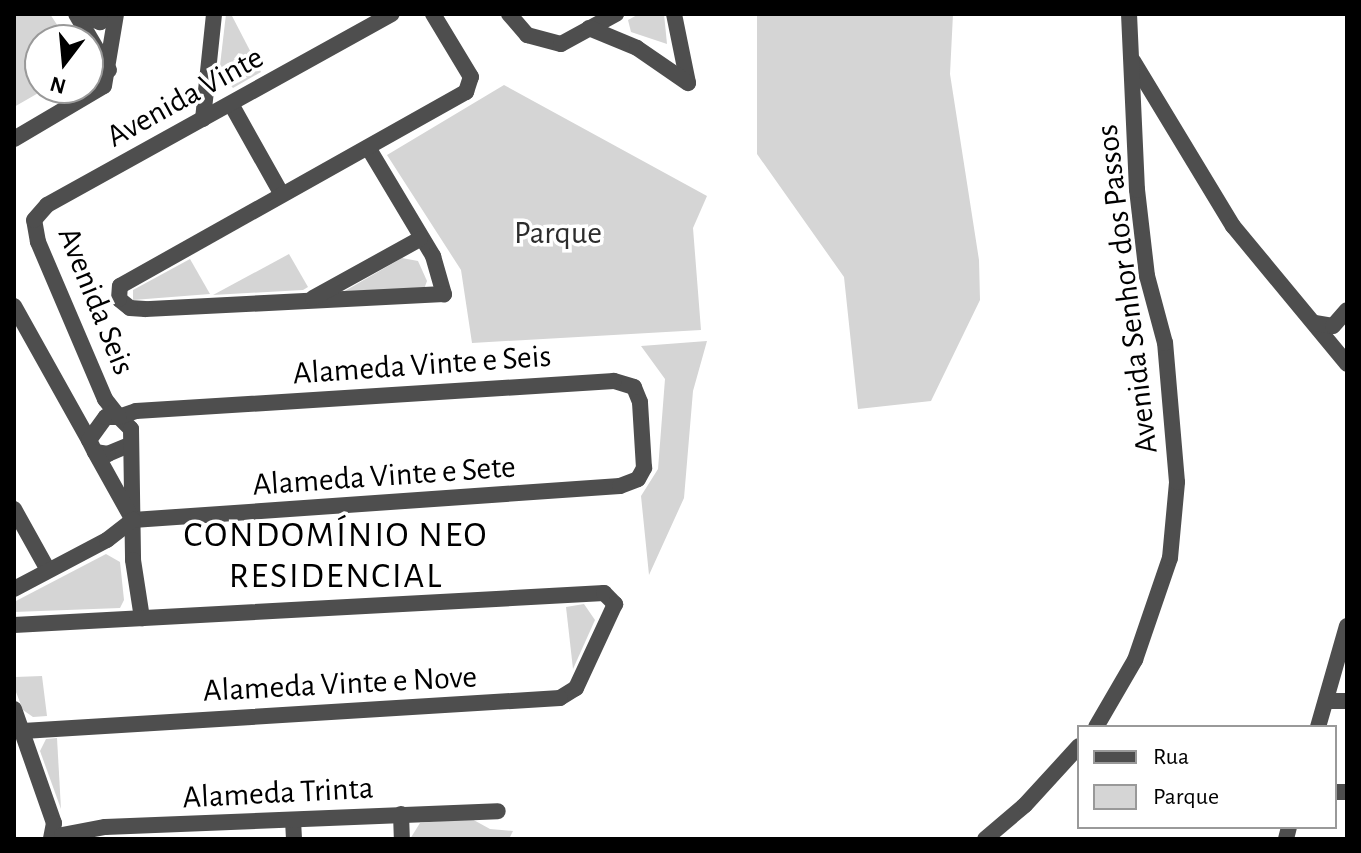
<!DOCTYPE html>
<html>
<head>
<meta charset="utf-8">
<style>
  body { margin:0 }
  #map { position:relative; width:1361px; height:853px; overflow:hidden; background:#fff; font-family:"Alegreya Sans",sans-serif }
  div>[style] { position:absolute }
  [style*='--x'] { left:calc(var(--x)*1px); top:calc(var(--y)*1px); width:calc(var(--w)*1px); rotate:calc(var(--a)*1deg) }
  .green>* { inset:0; background:#d5d5d5 }
  .minor>* { height:16px; margin:-8px; padding:0 8px; transform-origin:8px; border-radius:8px; background:#4e4e4e }
  .tertiary>* { height:16px; margin:-8px; padding:0 8px; transform-origin:8px; border-radius:8px; background:#4e4e4e }
  span { translate:-50% -50%; white-space:nowrap; text-align:center; line-height:1.15; -webkit-text-stroke:7px #fff; paint-order:stroke }
  .street-label { font-size:32px; color:#000 }
  .park-label { font-size:32px; color:#2c2c2c }
  .quarter-label { font-size:36px; color:#000; letter-spacing:2px }
  .frame { position:absolute; inset:0; border:16px solid #000; pointer-events:none }
  .legend { position:absolute; left:1077px; top:725px; width:260px; height:104px; box-sizing:border-box; background:#fff; border:2px solid #999; margin:0; padding:10px 14px; list-style:none; font-size:24px; color:#000 }
  .legend li { display:flex; align-items:center; gap:16px; height:40px }
  .legend b { width:40px; border:2px solid #999 }
  .north { position:absolute; left:24px; top:24px; width:80px; height:80px; box-sizing:border-box; background:#fff; border:2px solid #999; border-radius:50%; rotate:196deg; font-size:22px; font-weight:700; line-height:32px; text-align:center; color:#000 }
  .north::after { content:''; display:block; margin:auto; width:28px; height:36px; background:#000; clip-path:polygon(50% 0,100% 100%,50% 72%,0 100%) }
</style>
</head>
<body>
<div id="map">
  <div class="green">
    <div style="clip-path:polygon(14px 14px,50px 14px,67px 40px,40px 40px,40px 88px,47px 88px,14px 107px)"></div>
    <div style="clip-path:polygon(226px 14px,231px 14px,261px 72px,233px 88px,219px 74px)"></div>
    <div style="clip-path:polygon(639px 14px,664px 14px,667px 44px,631px 32px,628px 20px)"></div>
    <div style="clip-path:polygon(757px 14px,953px 14px,950px 74px,979px 260px,980px 300px,931px 401px,858px 409px,844px 277px,757px 154px)"></div>
    <div style="clip-path:polygon(504px 85px,707px 196px,693px 228px,701px 330px,472px 343px,461px 270px,387px 155px)"></div>
    <div style="clip-path:polygon(289px 254px,308px 287px,303px 290px,213px 295px)"></div>
    <div style="clip-path:polygon(402px 258px,418px 261px,427px 281px,424px 289px,343px 292px)"></div>
    <div style="clip-path:polygon(190px 259px,210px 294px,133px 300px,133px 290px)"></div>
    <div style="clip-path:polygon(707px 341px,693px 391px,684px 498px,649px 575px,641px 496px,658px 469px,665px 379px,641px 346px)"></div>
    <div style="clip-path:polygon(106px 554px,120px 562px,124px 600px,120px 608px,14px 612px,14px 602px)"></div>
    <div style="clip-path:polygon(584px 604px,595px 620px,573px 669px,566px 607px)"></div>
    <div style="clip-path:polygon(14px 671px,15px 677px,42px 676px,47px 716px,33px 717px,23px 710px,14px 687px)"></div>
    <div style="clip-path:polygon(57px 738px,61px 809px,40px 751px,46px 739px)"></div>
    <div style="clip-path:polygon(470px 818px,490px 829px,513px 831px,509px 839px,410px 839px,420px 823px)"></div>
  </div>
  <div class="minor">
    <div style="--x:76;--y:14;--w:65;--a:59.5"></div>
    <div style="--x:80;--y:14;--w:22;--a:22"></div>
    <div style="--x:100;--y:22;--w:14;--a:-36"></div>
    <div style="--x:509;--y:14;--w:28;--a:49"></div>
    <div style="--x:527;--y:35;--w:35;--a:15"></div>
    <div style="--x:561;--y:44;--w:63;--a:-28.6"></div>
    <div style="--x:674;--y:14;--w:70;--a:78.5"></div>
    <div style="--x:589;--y:28;--w:52;--a:22.6"></div>
    <div style="--x:637;--y:48;--w:62;--a:34.5"></div>
    <div style="--x:1133;--y:61;--w:193;--a:58.8"></div>
    <div style="--x:1233;--y:226;--w:179;--a:50.4"></div>
    <div style="--x:231;--y:104;--w:102;--a:60.7"></div>
    <div style="--x:203;--y:119;--w:106;--a:-84"></div>
    <div style="--x:14;--y:139;--w:104;--a:-30.5"></div>
    <div style="--x:104;--y:86;--w:73;--a:-80.5"></div>
    <div style="--x:369;--y:149;--w:125;--a:59.1"></div>
    <div style="--x:433;--y:256;--w:40;--a:74"></div>
    <div style="--x:444;--y:294;--w:299;--a:177.1"></div>
    <div style="--x:145;--y:309;--w:15;--a:-176"></div>
    <div style="--x:130;--y:308;--w:14;--a:-141"></div>
    <div style="--x:119;--y:299;--w:13;--a:-86"></div>
    <div style="--x:120;--y:286;--w:397;--a:-29.3"></div>
    <div style="--x:466;--y:92;--w:16;--a:-72"></div>
    <div style="--x:471;--y:77;--w:74;--a:-121.1"></div>
    <div style="--x:313;--y:298;--w:122;--a:-28.9"></div>
    <div style="--x:14;--y:306;--w:154;--a:60.8"></div>
    <div style="--x:1315;--y:323;--w:18;--a:9"></div>
    <div style="--x:1333;--y:326;--w:21;--a:-49"></div>
    <div style="--x:129;--y:445;--w:23;--a:157"></div>
    <div style="--x:108;--y:454;--w:13;--a:-171"></div>
    <div style="--x:95;--y:452;--w:13;--a:-117"></div>
    <div style="--x:89;--y:440;--w:29;--a:-54"></div>
    <div style="--x:106;--y:417;--w:13;--a:0"></div>
    <div style="--x:119;--y:417;--w:17;--a:45"></div>
    <div style="--x:131;--y:429;--w:131;--a:89.1"></div>
    <div style="--x:133;--y:560;--w:59;--a:81.2"></div>
    <div style="--x:95;--y:452;--w:72;--a:60.9"></div>
    <div style="--x:14;--y:509;--w:70;--a:60.9"></div>
    <div style="--x:133;--y:520;--w:488;--a:-4"></div>
    <div style="--x:620;--y:486;--w:19;--a:-21"></div>
    <div style="--x:638;--y:479;--w:13;--a:-61"></div>
    <div style="--x:644;--y:468;--w:66;--a:-93.5"></div>
    <div style="--x:640;--y:402;--w:16;--a:-112"></div>
    <div style="--x:634;--y:387;--w:21;--a:-163"></div>
    <div style="--x:614;--y:381;--w:479;--a:176.4"></div>
    <div style="--x:136;--y:411;--w:18;--a:161"></div>
    <div style="--x:119;--y:417;--w:23;--a:-128"></div>
    <div style="--x:105;--y:399;--w:171;--a:-113.1"></div>
    <div style="--x:38;--y:242;--w:22;--a:-100"></div>
    <div style="--x:34;--y:220;--w:20;--a:-49"></div>
    <div style="--x:47;--y:205;--w:394;--a:-29"></div>
    <div style="--x:14;--y:589;--w:105;--a:-27.8"></div>
    <div style="--x:107;--y:540;--w:33;--a:-38"></div>
    <div style="--x:14;--y:625;--w:591;--a:-3.1"></div>
    <div style="--x:604;--y:593;--w:16;--a:45"></div>
    <div style="--x:615;--y:604;--w:93;--a:114.9"></div>
    <div style="--x:576;--y:688;--w:19;--a:148"></div>
    <div style="--x:560;--y:698;--w:538;--a:176.48"></div>
    <div style="--x:1326;--y:701;--w:21;--a:0"></div>
    <div style="--x:14;--y:709;--w:121;--a:70.7"></div>
    <div style="--x:54;--y:823;--w:16;--a:101"></div>
    <div style="--x:1318;--y:727;--w:105;--a:-74"></div>
    <div style="--x:1335;--y:792;--w:12;--a:0"></div>
    <div style="--x:401;--y:814;--w:25;--a:88"></div>
    <div style="--x:293;--y:820;--w:19;--a:87"></div>
    <div style="--x:62;--y:835;--w:44;--a:-10.5"></div>
    <div style="--x:105;--y:827;--w:393;--a:-2.3"></div>
    <div style="--x:1286;--y:839;--w:12;--a:-76"></div>
  </div>
  <div class="tertiary">
    <div style="--x:1096;--y:727;--w:78;--a:-59.8"></div>
    <div style="--x:1135;--y:660;--w:108;--a:-71.1"></div>
    <div style="--x:1170;--y:558;--w:76;--a:-84.7"></div>
    <div style="--x:1177;--y:482;--w:140;--a:-94.9"></div>
    <div style="--x:1165;--y:343;--w:69;--a:-105"></div>
    <div style="--x:1147;--y:276;--w:87;--a:-96.6"></div>
    <div style="--x:1137;--y:190;--w:176;--a:-92.6"></div>
    <div style="--x:985;--y:839;--w:52;--a:-40.4"></div>
    <div style="--x:1025;--y:805;--w:80;--a:-47.5"></div>
  </div>
  <div class="street-label">
    <span style="left:185px;top:97px;rotate:-29deg">Avenida Vinte</span>
    <span style="left:1127px;top:289px;rotate:-97deg">Avenida Senhor dos Passos</span>
    <span style="left:96px;top:301px;rotate:68deg">Avenida Seis</span>
    <span style="left:422px;top:365px;rotate:-4deg">Alameda Vinte e Seis</span>
    <span style="left:384px;top:476px;rotate:-4deg">Alameda Vinte e Sete</span>
    <span style="left:340px;top:684px;rotate:-3deg">Alameda Vinte e Nove</span>
    <span style="left:278px;top:793px;rotate:-3deg">Alameda Trinta</span>
  </div>
  <div class="park-label">
    <span style="left:558px;top:233px">Parque</span>
  </div>
  <div class="quarter-label">
    <span style="left:336px;top:556px">CONDOMÍNIO NEO<br>RESIDENCIAL</span>
  </div>
  <div class="frame"></div>
  <ul class="legend">
  <li><b style="height:10px;background:#4e4e4e"></b>Rua</li>
  <li><b style="height:22px;background:#d5d5d5"></b>Parque</li>
  </ul>
  <div class="north">N</div>
</div>
</body>
</html>
